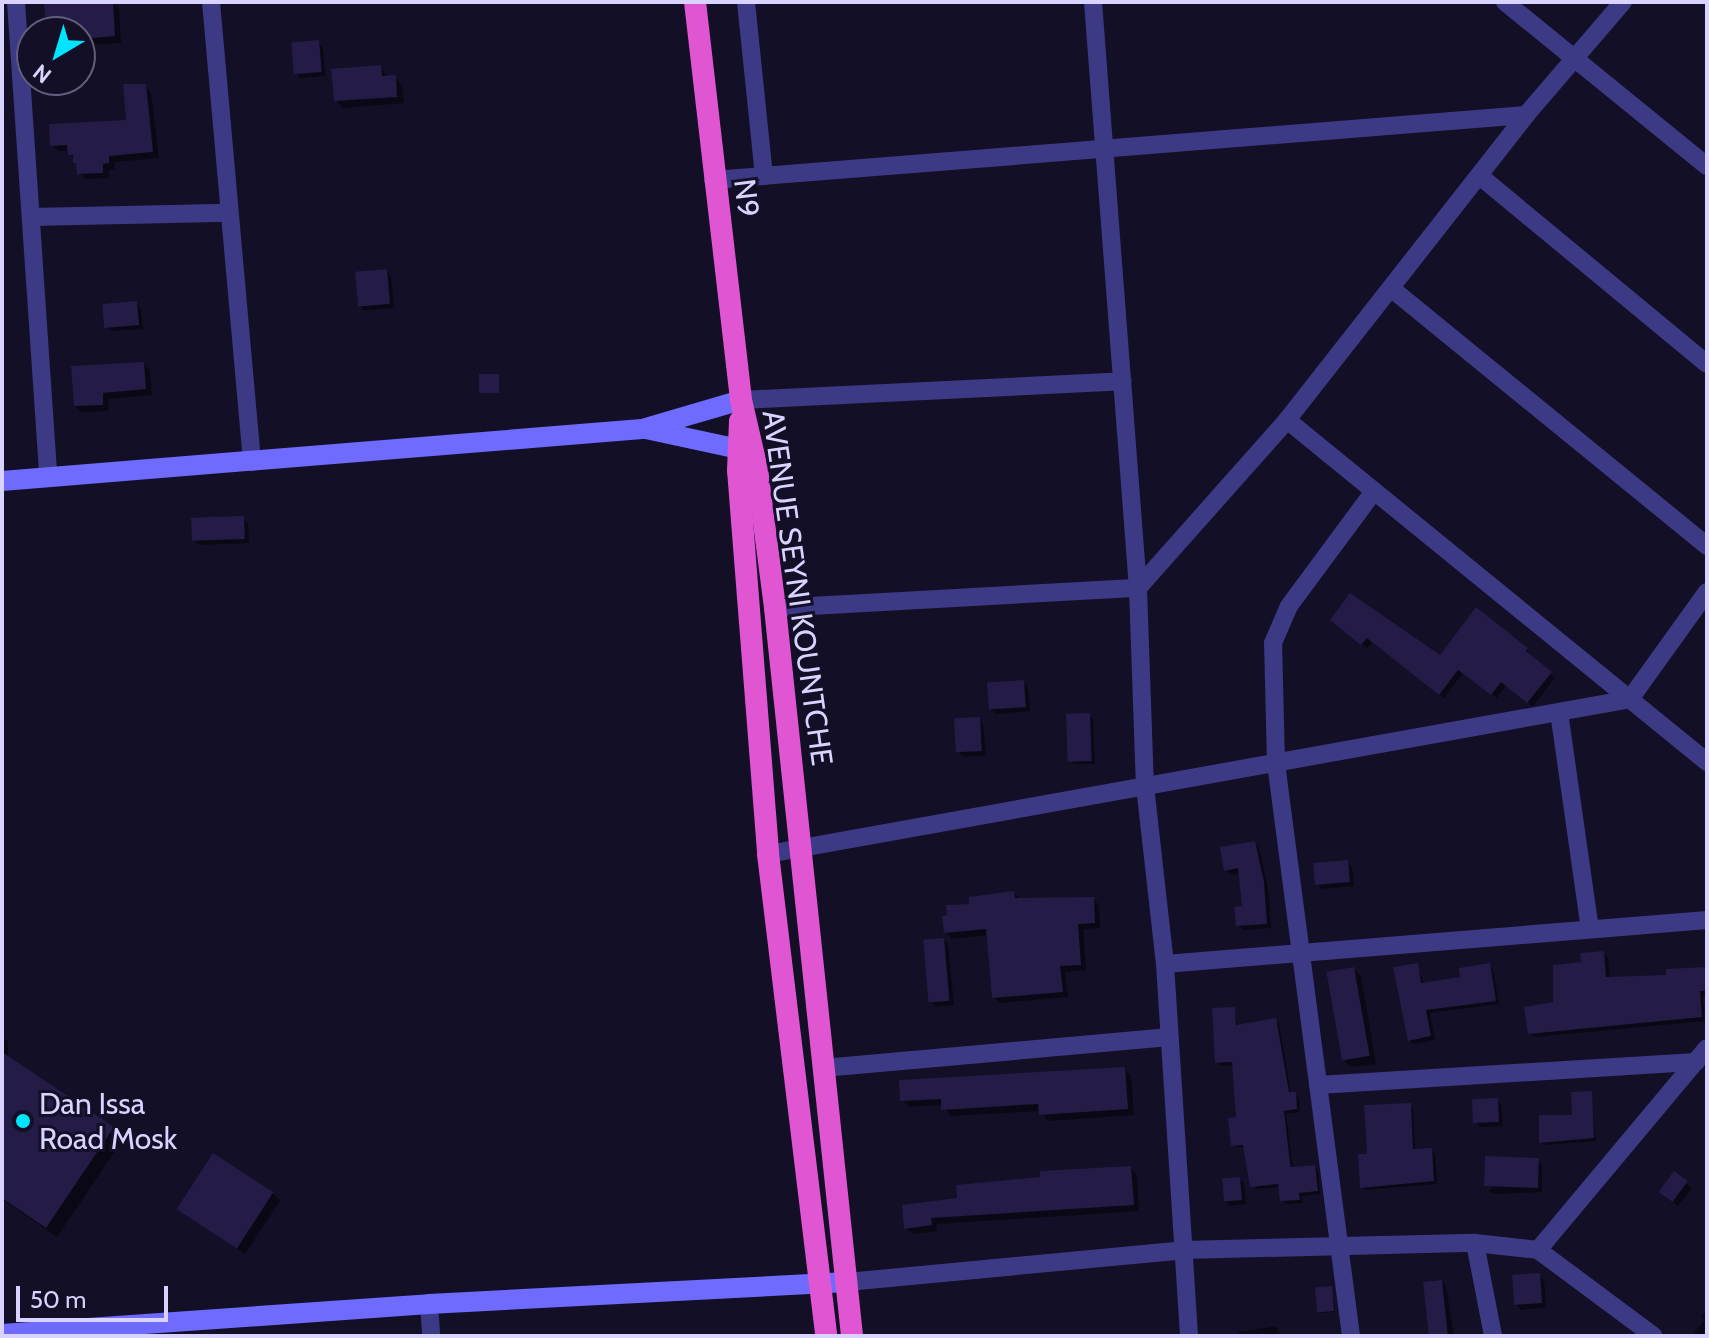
<!DOCTYPE html>
<html>
<head>
<meta charset="utf-8">
<style>
  body { margin:0 }
  #map { position:relative; width:1709px; height:1338px; overflow:hidden; background:#130f26; font-family:Cabin,sans-serif }
  div>[style] { position:absolute }
  [style*='--x'] { left:calc(var(--x)*1px); top:calc(var(--y)*1px); width:calc(var(--w)*1px); rotate:calc(var(--a)*1deg) }
  .shadow>* { inset:0; background:#0007 }
  .building>* { inset:0; background:#241b47; transform-origin:0 0 }
  .minor>* { height:18px; margin:-9px; padding:0 9px; transform-origin:9px; border-radius:9px; background:#3d3a85 }
  .secondary>* { height:20px; margin:-10px; padding:0 10px; transform-origin:10px; border-radius:10px; background:#6f6bff }
  .trunk>* { height:22px; margin:-11px; padding:0 11px; transform-origin:11px; border-radius:11px; background:#e055d1 }
  .dots>* { width:22px; height:22px; translate:-50% -50%; box-sizing:border-box; border:4px solid #130f26; border-radius:50% }
  span { translate:-50% -50%; white-space:nowrap; text-align:center; line-height:1.15; -webkit-text-stroke:6px #130f26; paint-order:stroke }
  .street-label { font-size:30px; color:#d9d4ff }
  .poi-label { font-size:30px; color:#d9d4ff }
  .left { translate:0 -50%; text-align:left }
  .frame { position:absolute; inset:0; border:4px solid #d9d4ff; pointer-events:none }
  .north { position:absolute; left:16px; top:16px; width:80px; height:80px; box-sizing:border-box; background:#130f26; border:2px solid #625e7d; border-radius:50%; rotate:218deg; font-size:22px; font-weight:700; line-height:32px; text-align:center; color:#d9d4ff }
  .north::after { content:''; display:block; margin:auto; width:28px; height:36px; background:#00e5ff; clip-path:polygon(50% 0,100% 100%,50% 72%,0 100%) }
  .scale { position:absolute; left:16px; top:1286px; width:152px; height:36px; box-sizing:border-box; border:4px solid #d9d4ff; border-top:0; padding-left:10px; font-size:24px; line-height:28px; white-space:nowrap; color:#d9d4ff; -webkit-text-stroke:6px #130f26; paint-order:stroke }
</style>
</head>
<body>
<div id="map">
  <div class="shadow">
    <div style="clip-path:polygon(93px 2px,113px 2px,119px 8px,121px 43px,80px 45px,80px 32px,49px 32px)"></div>
    <div style="clip-path:polygon(318px 42px,323px 47px,325px 76px,300px 78px,296px 73px)"></div>
    <div style="clip-path:polygon(380px 67px,388px 78px,395px 77px,402px 85px,404px 103px,343px 108px,336px 100px)"></div>
    <div style="clip-path:polygon(145px 86px,151px 93px,159px 158px,114px 162px,115px 169px,109px 170px,109px 178px,85px 179px,69px 151px,59px 151px,52px 145px,128px 122px)"></div>
    <div style="clip-path:polygon(387px 271px,391px 276px,394px 308px,363px 310px,359px 305px)"></div>
    <div style="clip-path:polygon(136px 303px,141px 308px,143px 329px,111px 331px,106px 326px)"></div>
    <div style="clip-path:polygon(144px 364px,150px 371px,152px 395px,108px 399px,109px 411px,82px 412px,75px 406px)"></div>
    <div style="clip-path:polygon(243px 518px,248px 523px,249px 543px,199px 545px,194px 540px)"></div>
    <div style="clip-path:polygon(1337px 624px,1441px 658px,1527px 649px,1530px 656px,1555px 678px,1533px 706px,1507px 684px,1497px 698px,1463px 673px,1444px 698px,1373px 641px,1367px 648px)"></div>
    <div style="clip-path:polygon(1023px 682px,1028px 687px,1030px 711px,996px 714px,991px 709px)"></div>
    <div style="clip-path:polygon(1089px 715px,1093px 719px,1095px 764px,1074px 764px,1071px 761px)"></div>
    <div style="clip-path:polygon(979px 719px,983px 724px,986px 755px,964px 757px,959px 752px)"></div>
    <div style="clip-path:polygon(1254px 843px,1259px 848px,1268px 888px,1271px 928px,1243px 930px,1238px 925px,1244px 908px,1241px 873px,1231px 875px,1226px 870px)"></div>
    <div style="clip-path:polygon(1347px 862px,1352px 867px,1354px 886px,1322px 889px,1317px 884px)"></div>
    <div style="clip-path:polygon(1014px 893px,1020px 900px,1093px 899px,1099px 905px,1100px 928px,1083px 929px,1086px 970px,1065px 972px,1068px 997px,1000px 1003px,994px 997px,989px 935px,952px 939px,946px 933px)"></div>
    <div style="clip-path:polygon(943px 940px,948px 944px,954px 1005px,935px 1007px,931px 1002px)"></div>
    <div style="clip-path:polygon(1603px 953px,1608px 958px,1610px 978px,1668px 977px,1707px 969px,1707px 995px,1703px 995px,1705px 1021px,1534px 1037px,1530px 1033px,1583px 964px)"></div>
    <div style="clip-path:polygon(1417px 965px,1424px 984px,1463px 979px,1489px 965px,1493px 970px,1499px 1004px,1430px 1013px,1435px 1040px,1414px 1044px,1409px 1040px)"></div>
    <div style="clip-path:polygon(1353px 969px,1361px 976px,1376px 1064px,1351px 1067px,1344px 1060px)"></div>
    <div style="clip-path:polygon(1234px 1009px,1238px 1026px,1275px 1020px,1279px 1024px,1291px 1094px,1299px 1097px,1300px 1112px,1286px 1114px,1293px 1169px,1314px 1167px,1318px 1170px,1320px 1194px,1302px 1196px,1303px 1203px,1285px 1204px,1281px 1187px,1256px 1189px,1246px 1148px,1233px 1146px,1238px 1119px,1235px 1065px,1221px 1066px,1217px 1062px)"></div>
    <div style="clip-path:polygon(2px 1036px,8px 1042px,8px 1058px,123px 1139px,57px 1237px,2px 1199px)"></div>
    <div style="clip-path:polygon(1124px 1069px,1131px 1076px,1134px 1115px,1048px 1121px,1041px 1111px,950px 1116px,943px 1105px,909px 1107px,902px 1100px)"></div>
    <div style="clip-path:polygon(1591px 1093px,1596px 1141px,1544px 1145px,1541px 1142px,1574px 1117px)"></div>
    <div style="clip-path:polygon(1497px 1100px,1501px 1105px,1503px 1126px,1481px 1127px,1476px 1123px)"></div>
    <div style="clip-path:polygon(1410px 1105px,1413px 1108px,1415px 1151px,1432px 1150px,1435px 1154px,1437px 1184px,1366px 1190px,1362px 1187px,1369px 1156px)"></div>
    <div style="clip-path:polygon(1538px 1160px,1542px 1165px,1542px 1192px,1493px 1194px,1489px 1190px)"></div>
    <div style="clip-path:polygon(1131px 1168px,1137px 1175px,1139px 1211px,936px 1224px,937px 1231px,913px 1234px,906px 1228px,959px 1200px)"></div>
    <div style="clip-path:polygon(1675px 1174px,1692px 1188px,1678px 1206px,1665px 1197px)"></div>
    <div style="clip-path:polygon(1239px 1179px,1244px 1183px,1246px 1204px,1230px 1206px,1226px 1201px)"></div>
    <div style="clip-path:polygon(273px 1193px,280px 1201px,245px 1254px,179px 1209px)"></div>
    <div style="clip-path:polygon(1539px 1275px,1544px 1280px,1546px 1307px,1521px 1310px,1517px 1305px)"></div>
    <div style="clip-path:polygon(1442px 1282px,1446px 1286px,1454px 1336px,1430px 1336px)"></div>
    <div style="clip-path:polygon(1332px 1288px,1335px 1312px,1321px 1313px,1319px 1311px)"></div>
    <div style="clip-path:polygon(1707px 1309px,1707px 1336px,1692px 1336px,1704px 1320px,1701px 1317px)"></div>
    <div style="clip-path:polygon(1276px 1326px,1281px 1336px,1239px 1336px,1238px 1332px)"></div>
  </div>
  <div class="building">
    <div style="clip-path:polygon(64px 2px,113px 2px,115px 36px,80px 39px,80px 32px,47px 32px,44px 3px)"></div>
    <div style="left:319px;top:40px;width:32px;height:28px;rotate:85deg"></div>
    <div style="clip-path:polygon(381px 65px,382px 76px,396px 75px,397px 97px,334px 101px,331px 69px)"></div>
    <div style="clip-path:polygon(123px 84px,146px 84px,153px 152px,109px 156px,109px 163px,103px 164px,103px 173px,77px 174px,76px 163px,73px 163px,73px 155px,68px 155px,67px 145px,50px 146px,49px 124px,126px 120px)"></div>
    <div style="left:387px;top:269px;width:35px;height:32px;rotate:85deg"></div>
    <div style="left:137px;top:301px;width:24px;height:35px;rotate:85deg"></div>
    <div style="clip-path:polygon(144px 362px,146px 389px,103px 393px,103px 405px,74px 406px,71px 366px)"></div>
    <div style="left:499px;top:374px;width:19px;height:20px;rotate:90deg"></div>
    <div style="left:244px;top:516px;width:23px;height:53px;rotate:88deg"></div>
    <div style="clip-path:polygon(1350px 593px,1440px 655px,1476px 607px,1528px 648px,1526px 651px,1552px 672px,1527px 703px,1501px 682px,1491px 695px,1458px 670px,1439px 695px,1367px 638px,1361px 645px,1330px 620px)"></div>
    <div style="left:1024px;top:680px;width:27px;height:37px;rotate:86deg"></div>
    <div style="left:1090px;top:713px;width:48px;height:24px;rotate:88deg"></div>
    <div style="left:980px;top:717px;width:34px;height:26px;rotate:87deg"></div>
    <div style="clip-path:polygon(1255px 841px,1264px 882px,1267px 924px,1236px 926px,1234px 907px,1242px 906px,1238px 868px,1224px 871px,1220px 847px)"></div>
    <div style="left:1348px;top:860px;width:22px;height:35px;rotate:85deg"></div>
    <div style="clip-path:polygon(1014px 891px,1015px 898px,1094px 897px,1095px 923px,1078px 924px,1081px 965px,1060px 966px,1063px 992px,992px 998px,986px 929px,944px 933px,942px 916px,947px 915px,946px 905px,969px 904px,969px 897px)"></div>
    <div style="left:944px;top:938px;width:63px;height:21px;rotate:85deg"></div>
    <div style="clip-path:polygon(1604px 951px,1606px 977px,1666px 975px,1666px 969px,1707px 967px,1707px 991px,1700px 991px,1702px 1017px,1528px 1034px,1524px 1007px,1553px 1002px,1553px 965px,1581px 962px,1580px 953px)"></div>
    <div style="clip-path:polygon(1418px 963px,1421px 983px,1460px 977px,1459px 968px,1490px 963px,1496px 1001px,1426px 1010px,1431px 1036px,1408px 1041px,1393px 967px)"></div>
    <div style="left:1354px;top:967px;width:90px;height:28px;rotate:80deg"></div>
    <div style="clip-path:polygon(1235px 1007px,1236px 1025px,1276px 1018px,1289px 1092px,1296px 1092px,1297px 1109px,1284px 1111px,1290px 1163px,1291px 1167px,1315px 1165px,1318px 1191px,1299px 1193px,1300px 1200px,1280px 1201px,1278px 1184px,1250px 1187px,1243px 1145px,1231px 1146px,1228px 1118px,1236px 1117px,1232px 1062px,1215px 1063px,1212px 1008px)"></div>
    <div style="clip-path:polygon(2px 1052px,114px 1127px,46px 1228px,2px 1198px)"></div>
    <div style="clip-path:polygon(1125px 1067px,1128px 1109px,1039px 1115px,1038px 1104px,941px 1110px,941px 1099px,900px 1101px,899px 1080px)"></div>
    <div style="clip-path:polygon(1592px 1091px,1594px 1138px,1539px 1143px,1539px 1115px,1572px 1115px,1571px 1092px)"></div>
    <div style="left:1498px;top:1098px;width:24px;height:26px;rotate:88deg"></div>
    <div style="clip-path:polygon(1411px 1103px,1413px 1149px,1432px 1148px,1434px 1181px,1360px 1188px,1358px 1154px,1367px 1154px,1364px 1105px)"></div>
    <div style="left:213px;top:1153px;width:72px;height:67px;rotate:33deg"></div>
    <div style="left:1539px;top:1158px;width:30px;height:54px;rotate:92deg"></div>
    <div style="clip-path:polygon(1131px 1166px,1134px 1205px,931px 1218px,932px 1225px,904px 1229px,902px 1205px,957px 1198px,956px 1185px,1040px 1177px,1040px 1171px)"></div>
    <div style="left:1674px;top:1171px;width:17px;height:26px;rotate:36deg"></div>
    <div style="left:1240px;top:1177px;width:23px;height:18px;rotate:85deg"></div>
    <div style="left:1540px;top:1273px;width:30px;height:28px;rotate:86deg"></div>
    <div style="left:1442px;top:1280px;width:56px;height:19px;rotate:84deg"></div>
    <div style="left:1332px;top:1286px;width:25px;height:17px;rotate:85deg"></div>
  </div>
  <div class="minor">
    <div style="--x:16;--y:2;--w:476;--a:86.1"></div>
    <div style="--x:211;--y:2;--w:462;--a:84.9"></div>
    <div style="--x:746;--y:2;--w:175;--a:84.1"></div>
    <div style="--x:1093;--y:2;--w:588;--a:85.61"></div>
    <div style="--x:1138;--y:588;--w:198;--a:88"></div>
    <div style="--x:1145;--y:786;--w:179;--a:83.6"></div>
    <div style="--x:1165;--y:964;--w:373;--a:86.3"></div>
    <div style="--x:1505;--y:2;--w:260;--a:39.1"></div>
    <div style="--x:1481;--y:177;--w:293;--a:39.6"></div>
    <div style="--x:713;--y:180;--w:816;--a:-4.57"></div>
    <div style="--x:31;--y:217;--w:198;--a:-1.2"></div>
    <div style="--x:1392;--y:289;--w:407;--a:39.2"></div>
    <div style="--x:741;--y:400;--w:382;--a:-2.8"></div>
    <div style="--x:1287;--y:420;--w:542;--a:39.16"></div>
    <div style="--x:775;--y:608;--w:364;--a:-3.2"></div>
    <div style="--x:1138;--y:588;--w:225;--a:-48.4"></div>
    <div style="--x:1287;--y:420;--w:387;--a:-51.9"></div>
    <div style="--x:1526;--y:115;--w:149;--a:-49.4"></div>
    <div style="--x:1559;--y:712;--w:219;--a:81.9"></div>
    <div style="--x:768;--y:854;--w:876;--a:-10.19"></div>
    <div style="--x:1630;--y:699;--w:132;--a:-54.3"></div>
    <div style="--x:1165;--y:964;--w:544;--a:-4.64"></div>
    <div style="--x:823;--y:1068;--w:348;--a:-5.1"></div>
    <div style="--x:1318;--y:1085;--w:379;--a:-3.5"></div>
    <div style="--x:1475;--y:1243;--w:95;--a:79"></div>
    <div style="--x:1538;--y:1250;--w:263;--a:-50.1"></div>
    <div style="--x:847;--y:1282;--w:338;--a:-5.4"></div>
    <div style="--x:1183;--y:1250;--w:292;--a:-1.4"></div>
    <div style="--x:1475;--y:1243;--w:63;--a:6.3"></div>
    <div style="--x:1538;--y:1250;--w:144;--a:36.6"></div>
    <div style="--x:429;--y:1304;--w:32;--a:86"></div>
    <div style="--x:1351;--y:1336;--w:578;--a:-97.46"></div>
    <div style="--x:1276;--y:763;--w:120;--a:-91.4"></div>
    <div style="--x:1273;--y:643;--w:40;--a:-66.6"></div>
    <div style="--x:1289;--y:606;--w:143;--a:-53.5"></div>
  </div>
  <div class="secondary">
    <div style="--x:646;--y:429;--w:108;--a:12.2"></div>
    <div style="--x:2;--y:481;--w:642;--a:-4.65"></div>
    <div style="--x:642;--y:429;--w:103;--a:-16.3"></div>
    <div style="--x:2;--y:1334;--w:428;--a:-4"></div>
    <div style="--x:429;--y:1304;--w:419;--a:-3"></div>
  </div>
  <div class="trunk">
    <div style="--x:695;--y:2;--w:401;--a:83.4"></div>
    <div style="--x:741;--y:400;--w:71;--a:76.9"></div>
    <div style="--x:757;--y:469;--w:140;--a:82.6"></div>
    <div style="--x:775;--y:608;--w:732;--a:83.96"></div>
    <div style="--x:740;--y:421;--w:49;--a:92.3"></div>
    <div style="--x:738;--y:470;--w:385;--a:85.5"></div>
    <div style="--x:768;--y:854;--w:485;--a:83.1"></div>
  </div>
  <div class="dots">
    <div style="left:23px;top:1121px;background:#00e5ff"></div>
  </div>
  <div class="street-label">
    <span style="left:746px;top:198px;rotate:83deg">N9</span>
    <span style="left:797px;top:588px;rotate:82deg">AVENUE SEYNI KOUNTCHE</span>
  </div>
  <div class="poi-label">
    <span class="left" style="left:39px;top:1121px">Dan Issa<br>Road Mosk</span>
  </div>
  <div class="frame"></div>
  <div class="north">N</div>
  <div class="scale">50 m</div>
</div>
</body>
</html>
